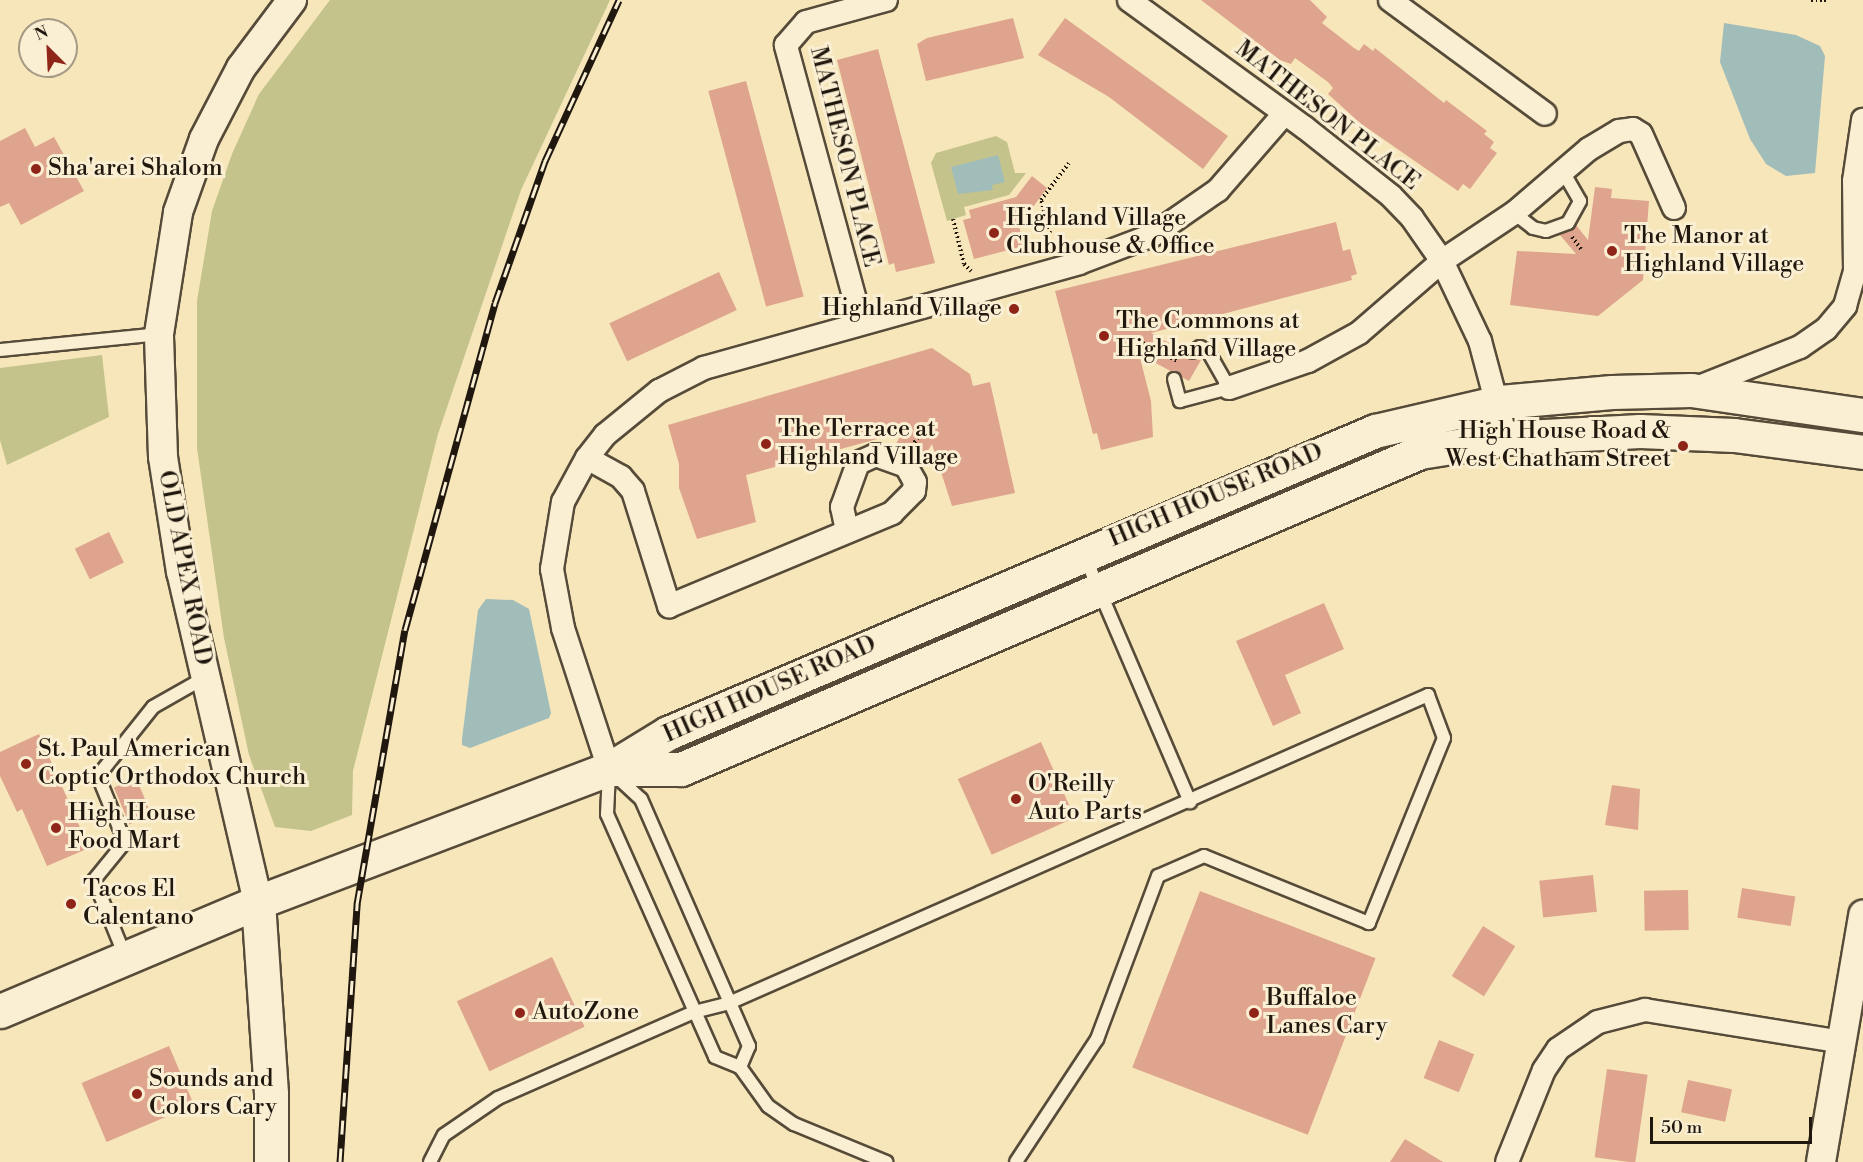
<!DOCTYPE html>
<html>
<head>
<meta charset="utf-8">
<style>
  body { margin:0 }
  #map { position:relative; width:1863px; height:1162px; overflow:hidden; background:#f7e6ba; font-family:"Libre Bodoni",serif }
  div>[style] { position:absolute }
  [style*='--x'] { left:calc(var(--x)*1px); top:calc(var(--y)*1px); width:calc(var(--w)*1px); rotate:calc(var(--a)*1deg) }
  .green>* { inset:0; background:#c3c38b }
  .water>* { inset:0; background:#a1bdba }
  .building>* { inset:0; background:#dea48d; transform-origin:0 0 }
  .path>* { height:4px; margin-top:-2px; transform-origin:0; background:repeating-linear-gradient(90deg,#20170e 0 1.5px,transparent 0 4.5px) }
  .roads { filter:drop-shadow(2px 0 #564b39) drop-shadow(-2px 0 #564b39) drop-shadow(0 2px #564b39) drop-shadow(0 -2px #564b39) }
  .service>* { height:12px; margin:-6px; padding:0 6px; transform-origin:6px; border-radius:6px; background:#faefd2 }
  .minor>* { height:22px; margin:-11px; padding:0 11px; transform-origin:11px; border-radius:11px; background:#faefd2 }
  .tertiary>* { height:28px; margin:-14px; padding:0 14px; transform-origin:14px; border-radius:14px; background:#faefd2 }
  .secondary>* { height:33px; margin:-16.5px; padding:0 16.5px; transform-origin:16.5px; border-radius:16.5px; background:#faefd2 }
  .rail>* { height:7px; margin-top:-3.5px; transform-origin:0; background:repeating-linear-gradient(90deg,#faefd2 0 14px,#20170e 0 28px); box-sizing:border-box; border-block:2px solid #20170e }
  .dots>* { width:16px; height:16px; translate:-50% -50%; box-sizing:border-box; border:3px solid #faefd2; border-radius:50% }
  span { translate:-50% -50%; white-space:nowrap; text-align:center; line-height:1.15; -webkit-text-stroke:6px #faefd2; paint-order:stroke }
  .street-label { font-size:24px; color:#20170e }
  .poi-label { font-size:24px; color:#20170e }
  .left { translate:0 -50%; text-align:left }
  .right { translate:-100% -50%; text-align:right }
  .north { position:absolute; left:18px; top:18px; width:60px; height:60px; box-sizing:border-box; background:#faefd2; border:2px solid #a39984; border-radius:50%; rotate:336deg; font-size:16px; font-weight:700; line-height:24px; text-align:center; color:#20170e }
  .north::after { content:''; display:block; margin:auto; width:21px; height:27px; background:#8f2418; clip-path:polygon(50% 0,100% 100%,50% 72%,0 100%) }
  .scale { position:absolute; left:1650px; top:1117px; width:162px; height:27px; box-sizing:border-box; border:3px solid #20170e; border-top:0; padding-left:8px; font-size:18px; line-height:21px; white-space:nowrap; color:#20170e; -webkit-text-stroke:4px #faefd2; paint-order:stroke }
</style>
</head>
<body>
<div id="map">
  <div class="green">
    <div style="clip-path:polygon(330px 0,610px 0,521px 190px,438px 434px,353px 771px,352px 815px,311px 831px,275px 827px,249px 755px,224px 638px,197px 448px,197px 301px,212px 211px,232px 154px,259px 94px)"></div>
    <div style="clip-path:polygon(996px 136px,1007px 142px,1015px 173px,1026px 173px,1009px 195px,964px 207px,966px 215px,947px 221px,931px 163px,936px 153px)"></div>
    <div style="clip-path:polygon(102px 355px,109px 417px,7px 465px,0 440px,0 368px)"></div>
  </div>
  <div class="water">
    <div style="clip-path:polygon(1724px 23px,1796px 35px,1820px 46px,1825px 56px,1815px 173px,1786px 176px,1766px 164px,1750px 139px,1720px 62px)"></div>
    <div style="clip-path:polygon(998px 155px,1005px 182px,992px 185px,993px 190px,958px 194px,951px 167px)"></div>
    <div style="clip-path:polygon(486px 599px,513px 600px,529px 609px,551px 713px,549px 718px,470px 748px,462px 745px,462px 739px,478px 610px)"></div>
  </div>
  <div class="building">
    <div style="clip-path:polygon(1201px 0,1310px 0,1327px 17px,1322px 23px,1354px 48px,1359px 51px,1364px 44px,1373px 51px,1375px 48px,1444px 103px,1446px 100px,1487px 131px,1484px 134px,1494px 142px,1490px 148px,1497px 153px,1470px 189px,1463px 184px,1458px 191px,1360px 123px,1328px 94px,1333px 88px,1328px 82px,1295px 58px,1291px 64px,1280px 60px)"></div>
    <div style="clip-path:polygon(1013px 18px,1024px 58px,926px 81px,917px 44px,927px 38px)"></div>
    <div style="clip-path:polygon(1065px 18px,1228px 136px,1203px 169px,1109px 97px,1038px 55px)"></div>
    <div style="clip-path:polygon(878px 49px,935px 263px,896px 272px,894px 263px,889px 265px,837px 60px)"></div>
    <div style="left:746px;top:81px;width:223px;height:39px;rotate:75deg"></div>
    <div style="clip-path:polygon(25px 128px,35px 147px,54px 137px,84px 191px,21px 225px,9px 203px,0 207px,0 141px)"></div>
    <div style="clip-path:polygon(1032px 176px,1047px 188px,1019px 226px,1024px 246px,974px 259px,963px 220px,971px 218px,969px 210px,1016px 197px)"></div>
    <div style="clip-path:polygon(1595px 187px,1612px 189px,1611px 198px,1649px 201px,1643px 280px,1598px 316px,1510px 305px,1517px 251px,1576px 254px,1560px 235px,1576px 225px,1588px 240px)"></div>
    <div style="clip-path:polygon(1336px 222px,1343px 251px,1350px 249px,1357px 274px,1351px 276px,1352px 280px,1151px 333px,1184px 351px,1188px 359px,1201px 360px,1189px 381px,1139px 354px,1151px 401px,1153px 437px,1101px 450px,1097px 433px,1093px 434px,1055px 291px)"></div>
    <div style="left:719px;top:272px;width:42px;height:121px;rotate:65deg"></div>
    <div style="clip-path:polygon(932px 348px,970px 374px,973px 386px,990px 382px,1015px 493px,952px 506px,932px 444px,920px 464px,911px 454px,894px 447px,903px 432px,746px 475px,756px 522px,697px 539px,679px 488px,679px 464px,668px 425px)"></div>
    <div style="left:109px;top:532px;width:34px;height:38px;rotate:64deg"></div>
    <div style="clip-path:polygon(1324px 603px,1344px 649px,1285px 675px,1301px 713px,1273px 726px,1236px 641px)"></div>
    <div style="clip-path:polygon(39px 734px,89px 848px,47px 866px,22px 809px,17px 812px,0 776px,0 752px)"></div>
    <div style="left:1041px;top:742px;width:83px;height:91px;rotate:66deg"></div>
    <div style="left:136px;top:778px;width:40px;height:24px;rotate:67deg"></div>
    <div style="clip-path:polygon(1612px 785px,1640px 789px,1638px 830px,1605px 825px)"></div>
    <div style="left:1593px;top:875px;width:37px;height:54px;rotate:84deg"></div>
    <div style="left:1742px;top:888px;width:54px;height:30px;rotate:9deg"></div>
    <div style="left:1688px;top:890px;width:40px;height:44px;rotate:89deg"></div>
    <div style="left:1200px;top:891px;width:188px;height:189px;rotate:21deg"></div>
    <div style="left:1483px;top:926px;width:38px;height:59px;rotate:32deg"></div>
    <div style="left:552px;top:957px;width:77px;height:105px;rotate:65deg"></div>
    <div style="left:1439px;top:1040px;width:38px;height:41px;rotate:22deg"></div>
    <div style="left:169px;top:1046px;width:64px;height:95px;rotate:67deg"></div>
    <div style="left:1607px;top:1069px;width:41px;height:89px;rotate:8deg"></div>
    <div style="left:1688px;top:1080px;width:45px;height:33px;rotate:12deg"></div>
    <div style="clip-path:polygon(1405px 1139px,1443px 1162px,1390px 1162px)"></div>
  </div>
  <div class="path">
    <div style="--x:1811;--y:0;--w:17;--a:0"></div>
    <div style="--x:953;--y:219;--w:46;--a:76.3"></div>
    <div style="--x:964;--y:264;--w:10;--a:45"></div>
    <div style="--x:1572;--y:237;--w:15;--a:53"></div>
    <div style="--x:1032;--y:252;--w:26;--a:-47"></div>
    <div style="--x:1050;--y:233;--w:34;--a:-105"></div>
    <div style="--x:1041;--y:200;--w:46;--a:-52.9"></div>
    <div style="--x:1139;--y:341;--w:43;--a:27.8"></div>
    <div style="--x:912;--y:446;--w:27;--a:-56"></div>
  </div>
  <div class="roads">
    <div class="service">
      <div style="--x:1514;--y:213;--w:24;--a:38"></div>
      <div style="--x:1533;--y:228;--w:13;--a:13"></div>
      <div style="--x:1546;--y:231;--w:23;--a:-20"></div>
      <div style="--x:1568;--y:223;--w:25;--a:-61"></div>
      <div style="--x:1580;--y:201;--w:32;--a:-120"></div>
      <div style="--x:0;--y:350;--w:160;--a:-5.7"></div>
      <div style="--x:1174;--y:379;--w:23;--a:75"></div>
      <div style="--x:1180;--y:401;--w:51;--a:-14.9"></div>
      <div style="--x:1229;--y:388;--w:43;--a:-119.6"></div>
      <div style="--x:1208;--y:351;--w:9;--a:-153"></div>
      <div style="--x:1200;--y:347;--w:9;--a:148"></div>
      <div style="--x:1085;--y:557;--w:267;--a:66.8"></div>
      <div style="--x:609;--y:773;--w:41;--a:92.8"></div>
      <div style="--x:607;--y:814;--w:266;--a:66"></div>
      <div style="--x:715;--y:1057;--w:27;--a:22"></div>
      <div style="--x:740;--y:1067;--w:48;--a:54.3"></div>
      <div style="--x:768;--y:1106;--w:32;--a:35"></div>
      <div style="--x:794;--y:1124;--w:100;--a:22.4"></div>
      <div style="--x:616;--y:776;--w:34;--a:43"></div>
      <div style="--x:641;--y:799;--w:270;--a:66.4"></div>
      <div style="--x:749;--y:1046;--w:23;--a:113"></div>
      <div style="--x:125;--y:956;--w:82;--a:-112.2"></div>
      <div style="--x:94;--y:880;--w:49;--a:-50.8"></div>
      <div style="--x:125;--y:842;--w:71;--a:-112.2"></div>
      <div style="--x:98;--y:776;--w:88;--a:-51.4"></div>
      <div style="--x:153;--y:707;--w:59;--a:-29.6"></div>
      <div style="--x:430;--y:1162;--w:30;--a:-63"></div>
      <div style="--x:444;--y:1135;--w:65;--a:-34.4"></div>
      <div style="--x:498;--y:1098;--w:214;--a:-23.7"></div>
      <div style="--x:694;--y:1012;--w:36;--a:-14"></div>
      <div style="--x:729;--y:1003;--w:764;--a:-23.78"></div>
      <div style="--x:1428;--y:695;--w:46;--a:69.6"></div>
      <div style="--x:1444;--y:738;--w:200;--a:112.1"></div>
      <div style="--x:1369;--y:923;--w:178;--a:-157.9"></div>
      <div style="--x:1204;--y:856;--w:50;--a:156.5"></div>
      <div style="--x:1158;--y:876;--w:174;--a:110.5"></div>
      <div style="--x:1097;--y:1039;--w:147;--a:123.4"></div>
    </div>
    <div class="minor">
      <div style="--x:1129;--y:0;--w:216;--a:36"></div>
      <div style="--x:1304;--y:127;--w:111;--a:38.4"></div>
      <div style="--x:1391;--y:196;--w:30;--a:46"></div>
      <div style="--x:1412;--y:218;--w:52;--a:55.1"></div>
      <div style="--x:1442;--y:261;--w:89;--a:64.6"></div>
      <div style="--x:1480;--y:341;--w:100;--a:75"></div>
      <div style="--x:1390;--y:0;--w:192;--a:36.3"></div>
      <div style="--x:861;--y:322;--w:287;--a:-105.2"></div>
      <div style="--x:786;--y:45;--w:30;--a:-49"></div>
      <div style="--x:806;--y:22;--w:83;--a:-15.4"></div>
      <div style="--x:1229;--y:388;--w:83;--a:-18.9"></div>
      <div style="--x:1308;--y:361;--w:58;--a:-28.8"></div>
      <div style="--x:1359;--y:333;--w:110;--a:-40.9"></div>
      <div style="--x:1442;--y:261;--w:87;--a:-33.7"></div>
      <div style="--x:1514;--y:213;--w:99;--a:-40.5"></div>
      <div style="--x:1589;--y:149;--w:35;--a:-31"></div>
      <div style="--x:1619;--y:131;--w:14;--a:-8"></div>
      <div style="--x:1633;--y:129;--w:9;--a:32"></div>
      <div style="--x:1641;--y:134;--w:81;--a:66"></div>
      <div style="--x:1694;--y:389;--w:114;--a:-21.6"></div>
      <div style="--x:1800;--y:347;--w:32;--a:-35"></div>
      <div style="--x:1826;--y:329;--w:30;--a:-50"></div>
      <div style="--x:1845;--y:306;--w:37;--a:-74"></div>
      <div style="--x:1855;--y:270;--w:89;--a:-90.6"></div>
      <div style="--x:1854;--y:181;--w:62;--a:-81.6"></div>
      <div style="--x:587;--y:458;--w:39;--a:29"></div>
      <div style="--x:621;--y:477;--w:18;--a:49"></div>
      <div style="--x:633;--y:491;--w:121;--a:72.6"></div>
      <div style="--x:669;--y:606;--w:242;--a:-22.6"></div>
      <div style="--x:892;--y:513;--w:31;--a:-45"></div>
      <div style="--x:914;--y:491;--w:9;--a:-84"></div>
      <div style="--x:915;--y:482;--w:18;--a:-119"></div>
      <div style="--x:906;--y:466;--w:32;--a:-160"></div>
      <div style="--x:876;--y:455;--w:20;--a:156"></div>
      <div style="--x:858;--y:463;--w:47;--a:110"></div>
      <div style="--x:842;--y:507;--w:25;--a:78"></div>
      <div style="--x:609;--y:769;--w:148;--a:-108.1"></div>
      <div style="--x:563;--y:628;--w:60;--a:-100.6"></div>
      <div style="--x:552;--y:569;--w:68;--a:-80.7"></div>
      <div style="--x:563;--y:502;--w:50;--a:-61.4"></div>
      <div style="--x:587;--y:458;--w:29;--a:-52"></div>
      <div style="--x:605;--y:435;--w:70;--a:-39.2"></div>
      <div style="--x:659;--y:391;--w:51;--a:-27.1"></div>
      <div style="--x:704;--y:368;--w:389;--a:-15.6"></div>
      <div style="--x:1079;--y:263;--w:79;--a:-20.7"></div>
      <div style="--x:1153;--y:235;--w:79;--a:-34.7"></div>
      <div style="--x:1218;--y:190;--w:101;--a:-49"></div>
      <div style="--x:1507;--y:1162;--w:99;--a:-68.1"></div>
      <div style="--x:1544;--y:1070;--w:25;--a:-56"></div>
      <div style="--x:1558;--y:1049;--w:48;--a:-34"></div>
      <div style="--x:1598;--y:1022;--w:49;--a:-14.3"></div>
      <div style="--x:1645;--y:1010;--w:200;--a:9.2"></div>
    </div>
    <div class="tertiary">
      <div style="--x:258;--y:902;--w:339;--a:-103.1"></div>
      <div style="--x:181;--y:572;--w:116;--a:-98.9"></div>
      <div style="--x:163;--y:457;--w:123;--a:-91.9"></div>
      <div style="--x:159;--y:334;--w:123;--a:-81.1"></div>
      <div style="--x:178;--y:212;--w:77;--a:-70.4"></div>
      <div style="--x:204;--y:139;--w:80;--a:-62.5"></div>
      <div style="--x:241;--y:68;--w:85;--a:-53.1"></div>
      <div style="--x:1821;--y:1162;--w:251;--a:-80.3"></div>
    </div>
    <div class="secondary">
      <div style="--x:609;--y:769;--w:72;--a:0"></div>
      <div style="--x:681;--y:769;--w:804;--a:-23.22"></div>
      <div style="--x:1420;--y:452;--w:87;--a:-9.2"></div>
      <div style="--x:1506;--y:438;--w:134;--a:-3"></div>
      <div style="--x:1640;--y:431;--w:94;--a:2.4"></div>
      <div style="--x:1734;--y:435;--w:130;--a:7.5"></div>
      <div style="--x:258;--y:902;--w:192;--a:86.1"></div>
      <div style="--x:271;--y:1094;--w:68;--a:90"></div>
      <div style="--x:0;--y:1011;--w:280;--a:-22.9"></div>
      <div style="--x:258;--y:902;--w:375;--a:-20.8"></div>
      <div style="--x:609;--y:769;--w:69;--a:-31.4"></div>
      <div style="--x:668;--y:733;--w:769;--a:-23.13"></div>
      <div style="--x:1375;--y:431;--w:128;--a:-13.1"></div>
      <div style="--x:1500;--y:402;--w:112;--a:-5.1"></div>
      <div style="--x:1612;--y:392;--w:79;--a:-1.5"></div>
      <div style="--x:1691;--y:390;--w:174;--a:8.3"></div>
    </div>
  </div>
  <div class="rail">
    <div style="--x:340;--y:1162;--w:259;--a:-86.2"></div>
    <div style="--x:357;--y:904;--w:278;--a:-80.1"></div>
    <div style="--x:405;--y:630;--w:339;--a:-74.6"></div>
    <div style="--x:495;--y:303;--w:151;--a:-70.6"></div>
    <div style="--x:545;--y:161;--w:177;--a:-65.3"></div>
  </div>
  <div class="dots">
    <div style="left:36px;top:169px;background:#8f2418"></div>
    <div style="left:994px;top:233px;background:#8f2418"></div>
    <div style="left:1612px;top:251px;background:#8f2418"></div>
    <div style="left:1014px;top:309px;background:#8f2418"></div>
    <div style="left:1104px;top:336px;background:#8f2418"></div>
    <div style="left:766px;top:444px;background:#8f2418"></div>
    <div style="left:1683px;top:446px;background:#8f2418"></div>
    <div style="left:26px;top:764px;background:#8f2418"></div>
    <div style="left:1016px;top:799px;background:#8f2418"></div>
    <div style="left:56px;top:828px;background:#8f2418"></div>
    <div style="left:71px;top:904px;background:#8f2418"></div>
    <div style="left:520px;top:1013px;background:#8f2418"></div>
    <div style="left:1254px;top:1013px;background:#8f2418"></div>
    <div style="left:137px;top:1094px;background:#8f2418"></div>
  </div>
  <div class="street-label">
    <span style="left:1327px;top:116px;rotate:38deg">MATHESON PLACE</span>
    <span style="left:844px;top:157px;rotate:76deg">MATHESON PLACE</span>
    <span style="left:1216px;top:496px;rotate:-23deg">HIGH HOUSE ROAD</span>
    <span style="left:184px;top:568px;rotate:79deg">OLD APEX ROAD</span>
    <span style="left:770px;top:690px;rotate:-24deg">HIGH HOUSE ROAD</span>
  </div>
  <div class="poi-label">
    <span class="left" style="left:48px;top:169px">Sha'arei Shalom</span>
    <span class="left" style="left:1006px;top:233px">Highland Village<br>Clubhouse &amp; Office</span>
    <span class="left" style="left:1624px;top:251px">The Manor at<br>Highland Village</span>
    <span class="right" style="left:1002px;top:309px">Highland Village</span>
    <span class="left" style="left:1116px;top:336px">The Commons at<br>Highland Village</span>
    <span class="left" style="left:778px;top:444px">The Terrace at<br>Highland Village</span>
    <span class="right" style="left:1671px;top:446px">High House Road &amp;<br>West Chatham Street</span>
    <span class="left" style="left:38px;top:764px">St. Paul American<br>Coptic Orthodox Church</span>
    <span class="left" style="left:1028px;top:799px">O'Reilly<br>Auto Parts</span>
    <span class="left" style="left:68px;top:828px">High House<br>Food Mart</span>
    <span class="left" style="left:83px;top:904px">Tacos El<br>Calentano</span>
    <span class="left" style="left:1266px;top:1013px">Buffaloe<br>Lanes Cary</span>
    <span class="left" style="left:532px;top:1013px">AutoZone</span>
    <span class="left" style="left:149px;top:1094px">Sounds and<br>Colors Cary</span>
  </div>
  <div class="north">N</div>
  <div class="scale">50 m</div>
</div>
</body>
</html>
